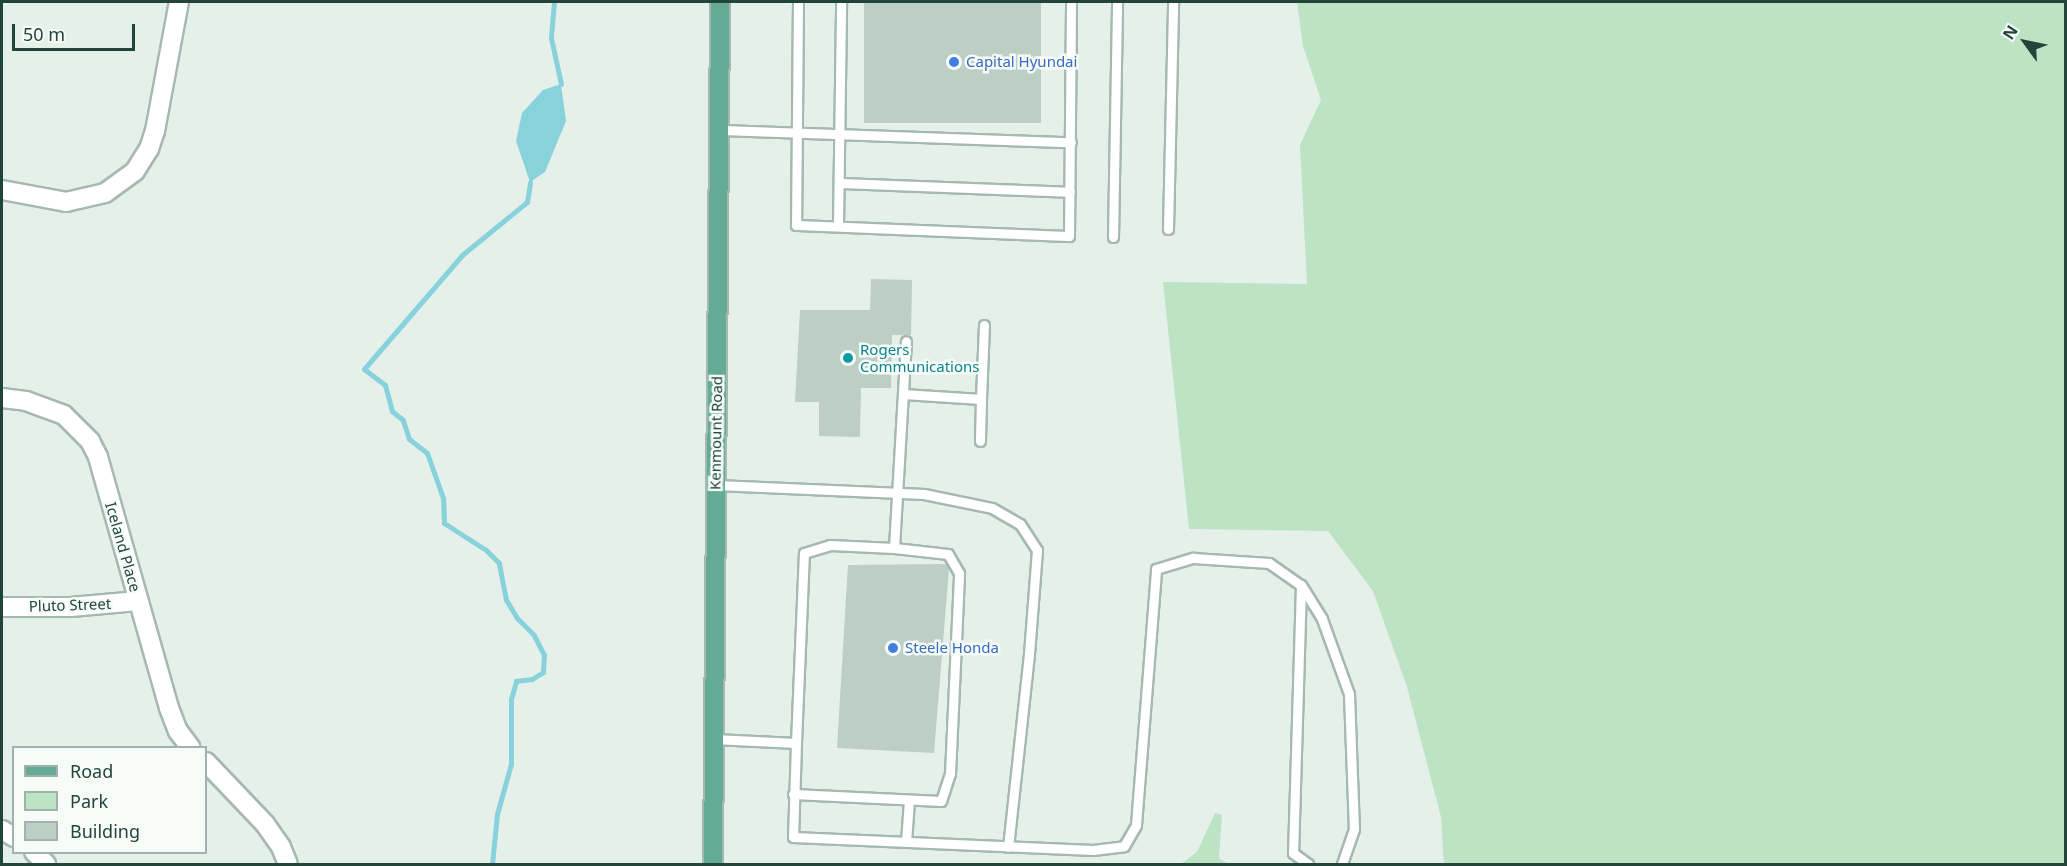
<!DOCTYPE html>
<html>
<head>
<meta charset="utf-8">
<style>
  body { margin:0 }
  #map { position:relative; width:2067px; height:866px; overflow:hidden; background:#e5f0ea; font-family:"Noto Sans",sans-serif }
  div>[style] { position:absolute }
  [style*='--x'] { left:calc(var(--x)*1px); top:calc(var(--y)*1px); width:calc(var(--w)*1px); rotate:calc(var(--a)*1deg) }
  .green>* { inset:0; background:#bbe3c4 }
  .water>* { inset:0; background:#87d2db }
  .stream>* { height:5px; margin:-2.5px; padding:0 2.5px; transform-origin:2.5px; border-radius:2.5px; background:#87d2db }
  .building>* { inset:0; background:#bccec6; transform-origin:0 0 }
  .roads { filter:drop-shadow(2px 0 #a6b9b1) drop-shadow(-2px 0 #a6b9b1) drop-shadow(0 2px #a6b9b1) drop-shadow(0 -2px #a6b9b1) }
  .lane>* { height:9px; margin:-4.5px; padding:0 4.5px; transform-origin:4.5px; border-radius:4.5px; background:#fff }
  .street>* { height:18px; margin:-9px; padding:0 9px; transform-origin:9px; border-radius:9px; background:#fff }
  .primary>* { height:18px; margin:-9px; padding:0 9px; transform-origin:9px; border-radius:9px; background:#64ab95 }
  .dots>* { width:16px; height:16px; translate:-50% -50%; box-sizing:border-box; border:3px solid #f6fbf8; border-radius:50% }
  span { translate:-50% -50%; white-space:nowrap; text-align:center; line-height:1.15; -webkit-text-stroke:5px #f6fbf8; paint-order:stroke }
  .shop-label { font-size:15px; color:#366cbe }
  .left { translate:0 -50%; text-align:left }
  .culture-label { font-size:15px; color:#0d838f }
  .street-label { font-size:15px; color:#214539 }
  .frame { position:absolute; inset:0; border:3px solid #214539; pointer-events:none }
  .legend { position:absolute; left:12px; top:746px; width:195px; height:108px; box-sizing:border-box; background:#f6fbf8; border:2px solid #a1b2ac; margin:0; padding:8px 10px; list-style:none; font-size:18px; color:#214539 }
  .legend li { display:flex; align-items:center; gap:12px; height:30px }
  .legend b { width:30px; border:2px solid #a1b2ac }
  .north { position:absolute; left:1995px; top:12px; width:60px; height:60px; -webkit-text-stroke:4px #f6fbf8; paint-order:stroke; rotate:303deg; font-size:16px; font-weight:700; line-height:24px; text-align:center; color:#214539 }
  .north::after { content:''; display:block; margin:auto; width:21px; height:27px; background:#214539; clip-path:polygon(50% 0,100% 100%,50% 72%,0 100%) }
  .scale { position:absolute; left:12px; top:24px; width:123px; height:27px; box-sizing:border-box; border:3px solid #214539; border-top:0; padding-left:8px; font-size:18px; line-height:21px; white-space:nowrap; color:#214539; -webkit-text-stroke:4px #f6fbf8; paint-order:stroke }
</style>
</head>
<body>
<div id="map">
  <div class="green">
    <div style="clip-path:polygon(1297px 2px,2065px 2px,2065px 864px,1444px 864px,1441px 817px,1407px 687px,1373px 591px,1328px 531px,1189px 529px,1163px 282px,1307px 284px,1300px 145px,1321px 100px,1303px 46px)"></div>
    <div style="clip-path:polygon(1215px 813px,1222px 815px,1219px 858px,1228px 864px,1181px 864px,1197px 852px)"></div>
  </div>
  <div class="water">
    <div style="clip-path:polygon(561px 84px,566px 121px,545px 172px,530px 182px,516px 141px,522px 113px,543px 90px)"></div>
  </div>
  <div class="stream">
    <div style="--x:554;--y:2;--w:36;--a:95"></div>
    <div style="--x:551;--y:38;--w:47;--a:77.7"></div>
    <div style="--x:492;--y:864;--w:50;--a:-84.3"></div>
    <div style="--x:497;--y:814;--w:52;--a:-74.4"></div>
    <div style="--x:511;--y:764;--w:65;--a:-90"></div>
    <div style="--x:511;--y:699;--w:19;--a:-74"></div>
    <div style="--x:516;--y:681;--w:16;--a:-7"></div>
    <div style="--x:532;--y:679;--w:13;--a:-32"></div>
    <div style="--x:543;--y:672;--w:17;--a:-87"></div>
    <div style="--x:544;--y:655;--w:22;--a:-117"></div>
    <div style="--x:534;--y:635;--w:24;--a:-135"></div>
    <div style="--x:517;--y:618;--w:21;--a:-121"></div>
    <div style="--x:506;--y:600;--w:38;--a:-101"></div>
    <div style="--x:499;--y:563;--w:18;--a:-135"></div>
    <div style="--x:486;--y:550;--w:50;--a:-147.3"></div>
    <div style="--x:444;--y:523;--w:25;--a:-92"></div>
    <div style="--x:443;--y:498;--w:48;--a:-109.6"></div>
    <div style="--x:427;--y:453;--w:23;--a:-142"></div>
    <div style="--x:409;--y:439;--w:20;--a:-108"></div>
    <div style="--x:403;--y:420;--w:14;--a:-141"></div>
    <div style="--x:392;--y:411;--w:27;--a:-105"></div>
    <div style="--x:385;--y:385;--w:26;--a:-143"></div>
    <div style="--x:364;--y:369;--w:150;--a:-49.3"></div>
    <div style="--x:462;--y:255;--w:84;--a:-39.2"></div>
    <div style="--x:527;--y:202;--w:20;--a:-81"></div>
  </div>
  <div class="building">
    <div style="left:864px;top:2px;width:177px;height:121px"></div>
    <div style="clip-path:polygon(871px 279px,912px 280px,911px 335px,892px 335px,891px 388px,861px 388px,860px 437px,819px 436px,819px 402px,795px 402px,800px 310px,870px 310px)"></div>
    <div style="clip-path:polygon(946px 564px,949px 569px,934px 753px,837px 748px,848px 565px)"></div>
  </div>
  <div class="roads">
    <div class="lane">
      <div style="--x:798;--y:2;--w:223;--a:90.5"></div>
      <div style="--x:796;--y:225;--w:273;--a:2.3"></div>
      <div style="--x:1069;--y:236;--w:234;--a:-89.5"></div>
      <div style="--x:719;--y:130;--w:352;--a:2"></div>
      <div style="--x:839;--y:183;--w:231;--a:2.2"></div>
      <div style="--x:838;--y:226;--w:224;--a:-89.2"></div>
      <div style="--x:1168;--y:229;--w:227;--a:-88.7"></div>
      <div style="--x:1113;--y:237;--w:235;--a:-89"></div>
      <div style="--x:903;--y:394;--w:78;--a:3.7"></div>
      <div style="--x:981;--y:399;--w:42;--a:91.4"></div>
      <div style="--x:981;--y:399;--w:74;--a:-87.7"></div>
      <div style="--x:716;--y:485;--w:208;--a:2.5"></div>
      <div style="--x:924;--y:494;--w:69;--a:11.6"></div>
      <div style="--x:992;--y:508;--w:32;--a:30"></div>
      <div style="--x:1020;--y:524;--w:31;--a:57"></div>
      <div style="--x:1037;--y:550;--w:104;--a:94.4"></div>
      <div style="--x:1029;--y:654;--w:194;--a:96.2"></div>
      <div style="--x:1301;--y:585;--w:268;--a:91.7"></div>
      <div style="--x:1293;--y:853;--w:19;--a:36"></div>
      <div style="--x:714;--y:739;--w:82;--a:2.8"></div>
      <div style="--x:796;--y:743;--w:94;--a:91.8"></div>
      <div style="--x:793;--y:837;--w:300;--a:2.5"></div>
      <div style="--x:1093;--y:850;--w:31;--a:-7"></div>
      <div style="--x:1124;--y:846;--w:24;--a:-60"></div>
      <div style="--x:1136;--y:825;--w:257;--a:-85.5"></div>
      <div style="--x:1156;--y:569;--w:39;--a:-17"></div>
      <div style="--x:1193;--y:558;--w:76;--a:3.8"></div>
      <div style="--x:1269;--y:563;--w:39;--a:35"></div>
      <div style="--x:1301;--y:585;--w:40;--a:58"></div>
      <div style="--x:1322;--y:619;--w:80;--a:70.2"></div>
      <div style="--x:1349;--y:694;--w:135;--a:87.9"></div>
      <div style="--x:1354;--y:829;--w:37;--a:109"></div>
      <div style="--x:796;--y:743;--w:190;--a:-87.6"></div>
      <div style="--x:804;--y:553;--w:27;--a:-17"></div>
      <div style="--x:830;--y:545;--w:64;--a:2.7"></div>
      <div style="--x:793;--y:794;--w:148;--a:2.7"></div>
      <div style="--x:941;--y:801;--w:28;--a:-72"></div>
      <div style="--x:950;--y:774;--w:201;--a:-87.4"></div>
      <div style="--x:959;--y:573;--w:22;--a:-120"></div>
      <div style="--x:948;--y:554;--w:54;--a:-173.7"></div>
      <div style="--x:894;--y:548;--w:207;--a:-86.7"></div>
      <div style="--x:906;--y:842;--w:42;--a:-85.9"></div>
    </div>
    <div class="street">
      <div style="--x:2;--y:190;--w:65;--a:10.6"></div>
      <div style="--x:66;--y:202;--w:40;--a:-13"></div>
      <div style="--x:105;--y:193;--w:37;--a:-36"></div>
      <div style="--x:135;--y:171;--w:26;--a:-58"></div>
      <div style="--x:149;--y:149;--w:19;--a:-72"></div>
      <div style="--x:155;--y:131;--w:131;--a:-79.5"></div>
      <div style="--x:2;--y:398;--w:24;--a:7"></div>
      <div style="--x:26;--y:401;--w:40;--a:20.2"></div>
      <div style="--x:64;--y:415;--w:37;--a:45"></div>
      <div style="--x:90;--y:441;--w:18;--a:63"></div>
      <div style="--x:98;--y:457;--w:261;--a:74.2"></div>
      <div style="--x:169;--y:708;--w:25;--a:69"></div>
      <div style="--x:178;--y:731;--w:21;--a:53"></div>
      <div style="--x:2;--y:607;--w:69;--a:0"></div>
      <div style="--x:71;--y:607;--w:67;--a:-5.1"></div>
      <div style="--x:206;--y:762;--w:86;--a:46.4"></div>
      <div style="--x:265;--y:824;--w:28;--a:55"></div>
      <div style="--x:281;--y:847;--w:18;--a:68"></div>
      <div style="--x:2;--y:830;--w:14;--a:30"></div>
      <div style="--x:34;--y:852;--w:17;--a:45"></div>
    </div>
    <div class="primary">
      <div style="--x:713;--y:864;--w:862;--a:-89.53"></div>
    </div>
  </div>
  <div class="dots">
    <div style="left:954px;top:62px;background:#3f7fe0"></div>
    <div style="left:848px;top:358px;background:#0f9aa8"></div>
    <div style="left:893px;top:648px;background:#3f7fe0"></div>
  </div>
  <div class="shop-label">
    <span class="left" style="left:966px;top:62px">Capital Hyundai</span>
    <span class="left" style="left:905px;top:648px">Steele Honda</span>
  </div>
  <div class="culture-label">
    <span class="left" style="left:860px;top:358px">Rogers<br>Communications</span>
  </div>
  <div class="street-label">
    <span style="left:716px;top:433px;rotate:-89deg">Kenmount Road</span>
    <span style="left:123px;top:547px;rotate:74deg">Iceland Place</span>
    <span style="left:70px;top:605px;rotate:-2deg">Pluto Street</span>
  </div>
  <div class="frame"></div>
  <ul class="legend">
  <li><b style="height:8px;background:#64ab95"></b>Road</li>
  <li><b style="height:16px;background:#bbe3c4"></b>Park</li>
  <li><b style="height:16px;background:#bccec6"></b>Building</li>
  </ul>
  <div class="north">N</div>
  <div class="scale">50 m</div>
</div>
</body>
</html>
